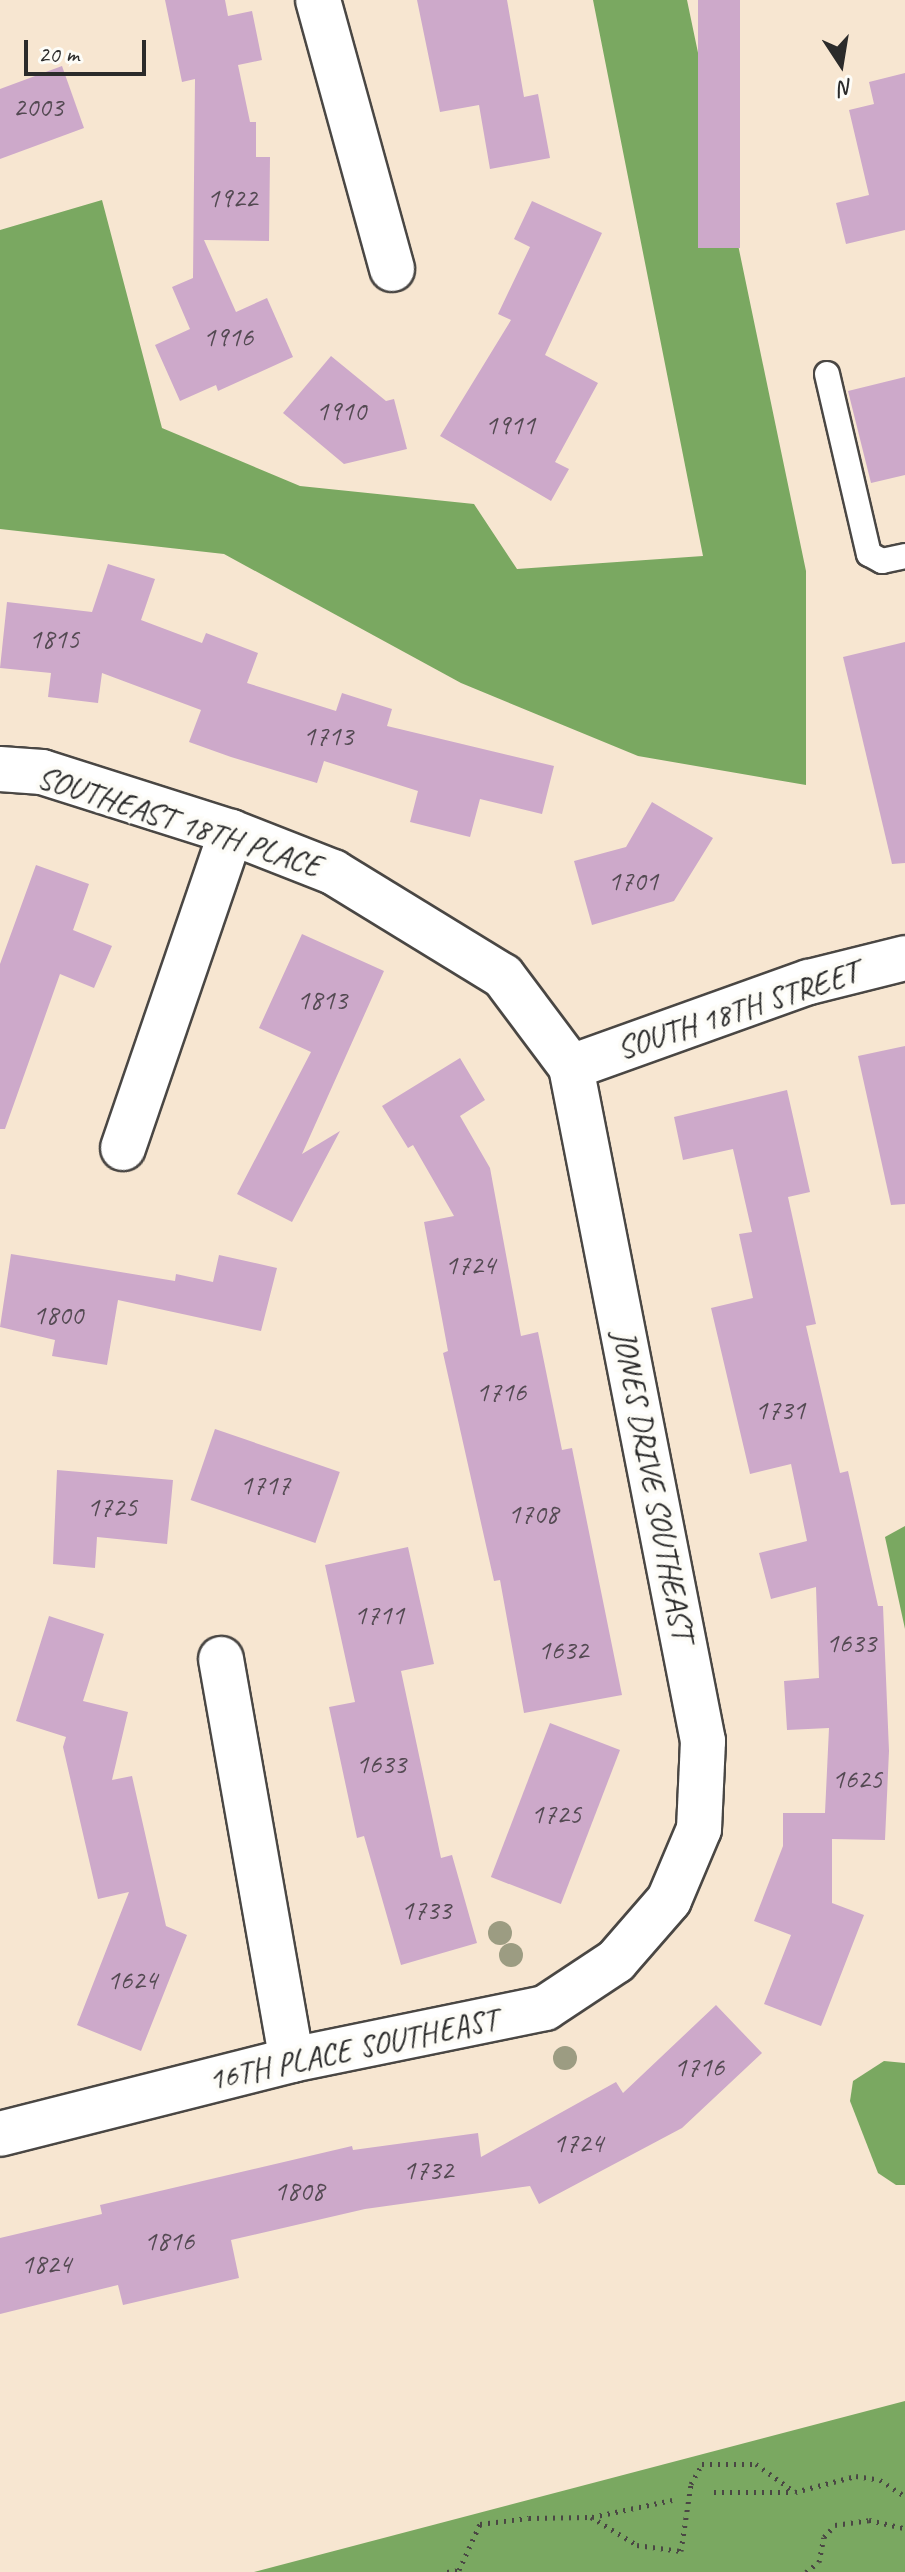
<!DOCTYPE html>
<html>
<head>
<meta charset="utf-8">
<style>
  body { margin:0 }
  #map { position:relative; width:905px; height:2572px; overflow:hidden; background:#f7e6d1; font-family:Caveat,sans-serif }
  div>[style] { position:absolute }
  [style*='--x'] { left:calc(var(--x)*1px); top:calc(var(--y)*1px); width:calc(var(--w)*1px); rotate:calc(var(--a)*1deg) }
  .forest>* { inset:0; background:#7aa861 }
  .building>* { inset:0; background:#cda9ca; transform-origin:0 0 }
  .path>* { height:5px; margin-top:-2.5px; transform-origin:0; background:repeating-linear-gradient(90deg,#4a4744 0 2px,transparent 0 8px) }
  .roads { filter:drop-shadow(2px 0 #4a4744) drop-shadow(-2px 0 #4a4744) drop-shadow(0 2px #4a4744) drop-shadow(0 -2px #4a4744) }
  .lane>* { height:24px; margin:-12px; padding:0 12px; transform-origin:12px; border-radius:12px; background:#fff }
  .street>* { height:44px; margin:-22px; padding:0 22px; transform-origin:22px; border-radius:22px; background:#fff }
  .trees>* { width:24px; height:24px; margin:-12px; border-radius:50%; background:#9c9c82 }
  span { translate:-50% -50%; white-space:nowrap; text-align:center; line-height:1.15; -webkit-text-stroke:8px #fdfcf7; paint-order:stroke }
  .number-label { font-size:28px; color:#544a53 }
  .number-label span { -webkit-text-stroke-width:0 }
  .street-label { font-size:32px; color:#2b2b2b }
  .north { position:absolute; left:801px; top:24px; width:80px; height:80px; -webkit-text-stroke:6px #fdfcf7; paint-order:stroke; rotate:168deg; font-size:22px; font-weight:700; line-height:32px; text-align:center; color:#2b2b2b }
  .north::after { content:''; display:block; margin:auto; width:28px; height:36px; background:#2b2b2b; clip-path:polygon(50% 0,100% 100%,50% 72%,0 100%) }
  .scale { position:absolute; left:24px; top:40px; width:122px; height:36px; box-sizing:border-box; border:4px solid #2b2b2b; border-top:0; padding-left:10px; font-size:24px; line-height:28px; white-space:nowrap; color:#2b2b2b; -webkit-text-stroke:6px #fdfcf7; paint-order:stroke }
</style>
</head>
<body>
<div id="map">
  <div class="forest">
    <div style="clip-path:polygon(593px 0,687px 0,806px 571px,806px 785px,638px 756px,461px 683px,224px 554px,0 529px,0 230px,102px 200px,162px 428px,300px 486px,474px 504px,517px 569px,703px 556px)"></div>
    <div style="clip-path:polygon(905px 1526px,905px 1629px,885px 1537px)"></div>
    <div style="clip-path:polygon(884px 2061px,905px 2063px,905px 2185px,896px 2185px,878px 2173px,850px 2101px,853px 2081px)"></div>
    <div style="clip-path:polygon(905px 2401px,905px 2572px,254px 2572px)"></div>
  </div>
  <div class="building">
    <div style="clip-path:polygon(165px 0,225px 0,228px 16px,252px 11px,262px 60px,238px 65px,250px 122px,256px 122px,256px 157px,270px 157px,269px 241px,204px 240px,236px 312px,267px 298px,293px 357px,218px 391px,216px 385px,180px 401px,155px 345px,190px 329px,172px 287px,193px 278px,195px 79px,182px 82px)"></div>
    <div style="clip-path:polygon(417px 0,507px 0,524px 97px,538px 94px,550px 158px,490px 169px,479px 105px,440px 112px)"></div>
    <div style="left:698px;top:0;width:42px;height:248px"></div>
    <div style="clip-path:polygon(62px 66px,84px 128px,0 159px,0 89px)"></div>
    <div style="clip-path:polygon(905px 73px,905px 230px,846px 244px,836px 203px,869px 195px,849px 110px,874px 104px,869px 82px)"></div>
    <div style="clip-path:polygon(532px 201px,602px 233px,545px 355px,598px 383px,555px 462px,569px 469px,551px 501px,440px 436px,511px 320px,498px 314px,530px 247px,514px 239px)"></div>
    <div style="clip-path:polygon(331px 356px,386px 401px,394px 399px,407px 449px,344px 464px,283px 413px)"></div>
    <div style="clip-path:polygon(905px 377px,905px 475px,871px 483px,848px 391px)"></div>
    <div style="clip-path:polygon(108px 564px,155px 579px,141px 620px,202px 643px,206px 633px,258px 653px,247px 683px,336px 711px,342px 693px,392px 709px,387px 726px,554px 766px,542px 814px,480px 799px,470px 837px,410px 822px,418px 791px,324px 761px,317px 783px,231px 757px,189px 742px,201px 710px,102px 673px,98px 703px,48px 697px,51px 673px,0 668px,7px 602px,92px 612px)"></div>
    <div style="clip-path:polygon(905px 642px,905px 863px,892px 864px,843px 657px)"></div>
    <div style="clip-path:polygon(652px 802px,713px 838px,674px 901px,592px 925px,574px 861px,626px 847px)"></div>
    <div style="clip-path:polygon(36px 865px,89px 884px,73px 930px,112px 946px,94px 988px,60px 974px,5px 1129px,0 1129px,0 964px)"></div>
    <div style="clip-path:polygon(302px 934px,384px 971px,302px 1154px,340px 1131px,292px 1222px,237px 1194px,311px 1052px,259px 1028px)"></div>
    <div style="clip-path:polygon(905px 1046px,905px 1204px,891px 1205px,858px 1056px)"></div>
    <div style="clip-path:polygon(460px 1058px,485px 1100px,460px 1116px,490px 1168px,521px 1336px,538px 1332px,562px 1450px,572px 1448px,622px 1695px,524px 1713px,500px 1580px,494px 1581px,443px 1353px,448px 1351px,424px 1222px,454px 1216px,413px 1145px,408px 1148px,382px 1106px)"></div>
    <div style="clip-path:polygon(787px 1090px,810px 1192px,788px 1197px,816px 1324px,806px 1326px,840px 1473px,848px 1471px,878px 1606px,883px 1606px,889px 1751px,885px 1840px,832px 1839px,832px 1903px,864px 1915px,821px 2026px,764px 2004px,791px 1935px,754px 1921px,783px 1846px,783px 1813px,825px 1813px,829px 1728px,787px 1730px,784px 1681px,819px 1678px,816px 1587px,771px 1599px,759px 1553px,807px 1541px,791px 1464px,750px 1474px,711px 1308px,753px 1298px,739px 1234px,752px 1232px,733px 1149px,683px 1160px,674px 1117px)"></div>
    <div style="clip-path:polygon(11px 1254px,175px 1281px,176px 1274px,213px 1282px,219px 1255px,277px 1268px,261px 1331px,118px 1300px,107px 1365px,52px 1356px,55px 1340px,0 1327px)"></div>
    <div style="left:215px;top:1429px;width:132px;height:75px;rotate:19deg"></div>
    <div style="clip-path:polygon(57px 1470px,173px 1480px,167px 1544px,97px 1537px,95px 1568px,53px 1564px)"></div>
    <div style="clip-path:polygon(408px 1547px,434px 1664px,401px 1671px,441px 1858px,452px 1855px,477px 1943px,401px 1965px,364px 1836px,357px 1838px,329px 1707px,355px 1702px,325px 1565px)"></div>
    <div style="clip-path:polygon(49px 1616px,104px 1634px,83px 1701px,128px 1712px,112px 1780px,132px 1776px,166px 1926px,187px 1935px,141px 2051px,77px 2025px,129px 1892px,98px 1899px,63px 1747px,66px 1737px,16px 1721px)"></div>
    <div style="left:550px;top:1723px;width:75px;height:165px;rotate:21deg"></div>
    <div style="clip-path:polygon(716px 2005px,762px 2053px,682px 2128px,539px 2204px,530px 2186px,365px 2209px,231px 2240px,239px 2278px,123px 2305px,118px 2285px,0 2314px,0 2238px,102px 2214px,100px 2205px,352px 2146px,353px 2150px,478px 2133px,481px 2157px,616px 2082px,623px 2093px)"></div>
  </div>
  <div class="path">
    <div style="--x:714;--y:2492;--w:79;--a:0"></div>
    <div style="--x:592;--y:2517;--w:82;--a:-12"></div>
    <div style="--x:447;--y:2572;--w:12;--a:-9"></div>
    <div style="--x:459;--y:2570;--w:51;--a:-65.5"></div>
    <div style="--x:480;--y:2524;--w:49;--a:-7"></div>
    <div style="--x:529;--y:2518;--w:62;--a:-0.9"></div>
    <div style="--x:591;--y:2517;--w:54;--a:31.3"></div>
    <div style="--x:637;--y:2545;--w:44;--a:7.8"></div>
    <div style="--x:681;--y:2551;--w:68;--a:-81.5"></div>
    <div style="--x:691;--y:2484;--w:23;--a:-61"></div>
    <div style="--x:702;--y:2464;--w:54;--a:0"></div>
    <div style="--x:756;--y:2464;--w:48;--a:35.7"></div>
    <div style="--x:795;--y:2492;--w:63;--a:-14.7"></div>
    <div style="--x:856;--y:2476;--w:24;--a:9"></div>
    <div style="--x:880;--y:2480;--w:30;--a:33"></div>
    <div style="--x:806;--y:2572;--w:16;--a:-38"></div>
    <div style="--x:819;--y:2562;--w:25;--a:-79"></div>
    <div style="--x:824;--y:2537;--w:16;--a:-47"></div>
    <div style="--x:835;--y:2525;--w:34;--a:-8"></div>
    <div style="--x:869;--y:2520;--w:37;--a:13"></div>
  </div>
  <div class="roads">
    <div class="lane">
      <div style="--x:827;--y:374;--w:185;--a:76.9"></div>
      <div style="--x:869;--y:554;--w:15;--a:28"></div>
      <div style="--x:882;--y:561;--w:24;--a:-12"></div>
    </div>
    <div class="street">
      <div style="--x:318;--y:0;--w:279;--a:74.6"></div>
      <div style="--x:0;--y:769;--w:42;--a:4.1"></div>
      <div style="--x:42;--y:772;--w:198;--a:17.6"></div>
      <div style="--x:231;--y:832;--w:110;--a:21.4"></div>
      <div style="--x:333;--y:872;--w:199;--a:31.5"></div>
      <div style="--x:503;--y:976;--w:114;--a:53.2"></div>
      <div style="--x:571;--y:1067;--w:687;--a:78.92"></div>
      <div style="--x:703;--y:1741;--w:88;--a:92.6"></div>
      <div style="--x:699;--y:1829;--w:77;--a:112.9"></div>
      <div style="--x:669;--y:1900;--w:81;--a:131"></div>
      <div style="--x:616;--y:1961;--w:85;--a:146.5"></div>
      <div style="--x:545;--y:2008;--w:258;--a:168.4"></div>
      <div style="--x:292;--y:2060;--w:301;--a:165.8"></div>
      <div style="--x:571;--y:1067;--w:253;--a:-19.7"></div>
      <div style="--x:809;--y:982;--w:99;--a:-14"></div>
      <div style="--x:123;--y:1148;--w:334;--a:-71.1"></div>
      <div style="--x:221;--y:1659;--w:407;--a:80"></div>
    </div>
  </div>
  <div class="trees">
    <div style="left:500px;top:1933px"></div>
    <div style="left:511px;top:1955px"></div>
    <div style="left:565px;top:2058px"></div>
  </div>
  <div class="number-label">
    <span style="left:38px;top:107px">2003</span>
    <span style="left:232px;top:198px">1922</span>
    <span style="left:228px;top:337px">1916</span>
    <span style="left:341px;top:411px">1910</span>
    <span style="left:510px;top:425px">1911</span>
    <span style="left:54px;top:639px">1815</span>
    <span style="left:328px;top:736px">1713</span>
    <span style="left:633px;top:881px">1701</span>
    <span style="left:322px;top:1000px">1813</span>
    <span style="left:470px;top:1265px">1724</span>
    <span style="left:58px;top:1315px">1800</span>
    <span style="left:501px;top:1392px">1716</span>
    <span style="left:780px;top:1410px">1731</span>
    <span style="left:265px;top:1485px">1717</span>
    <span style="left:112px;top:1507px">1725</span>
    <span style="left:533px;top:1514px">1708</span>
    <span style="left:379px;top:1615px">1711</span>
    <span style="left:851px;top:1643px">1633</span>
    <span style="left:563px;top:1650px">1632</span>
    <span style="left:381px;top:1764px">1633</span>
    <span style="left:857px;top:1779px">1625</span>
    <span style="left:556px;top:1814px">1725</span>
    <span style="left:426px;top:1910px">1733</span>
    <span style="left:132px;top:1980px">1624</span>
    <span style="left:699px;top:2067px">1716</span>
    <span style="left:578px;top:2143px">1724</span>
    <span style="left:428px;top:2170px">1732</span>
    <span style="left:299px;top:2191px">1808</span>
    <span style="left:169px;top:2241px">1816</span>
    <span style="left:46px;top:2264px">1824</span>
  </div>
  <div class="street-label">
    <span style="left:179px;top:822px;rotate:18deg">SOUTHEAST 18TH PLACE</span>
    <span style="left:738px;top:1011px;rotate:-18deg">SOUTH 18TH STREET</span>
    <span style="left:653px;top:1485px;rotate:79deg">JONES DRIVE SOUTHEAST</span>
    <span style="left:353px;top:2050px;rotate:-12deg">16TH PLACE SOUTHEAST</span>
  </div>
  <div class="north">N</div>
  <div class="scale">20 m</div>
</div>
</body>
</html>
